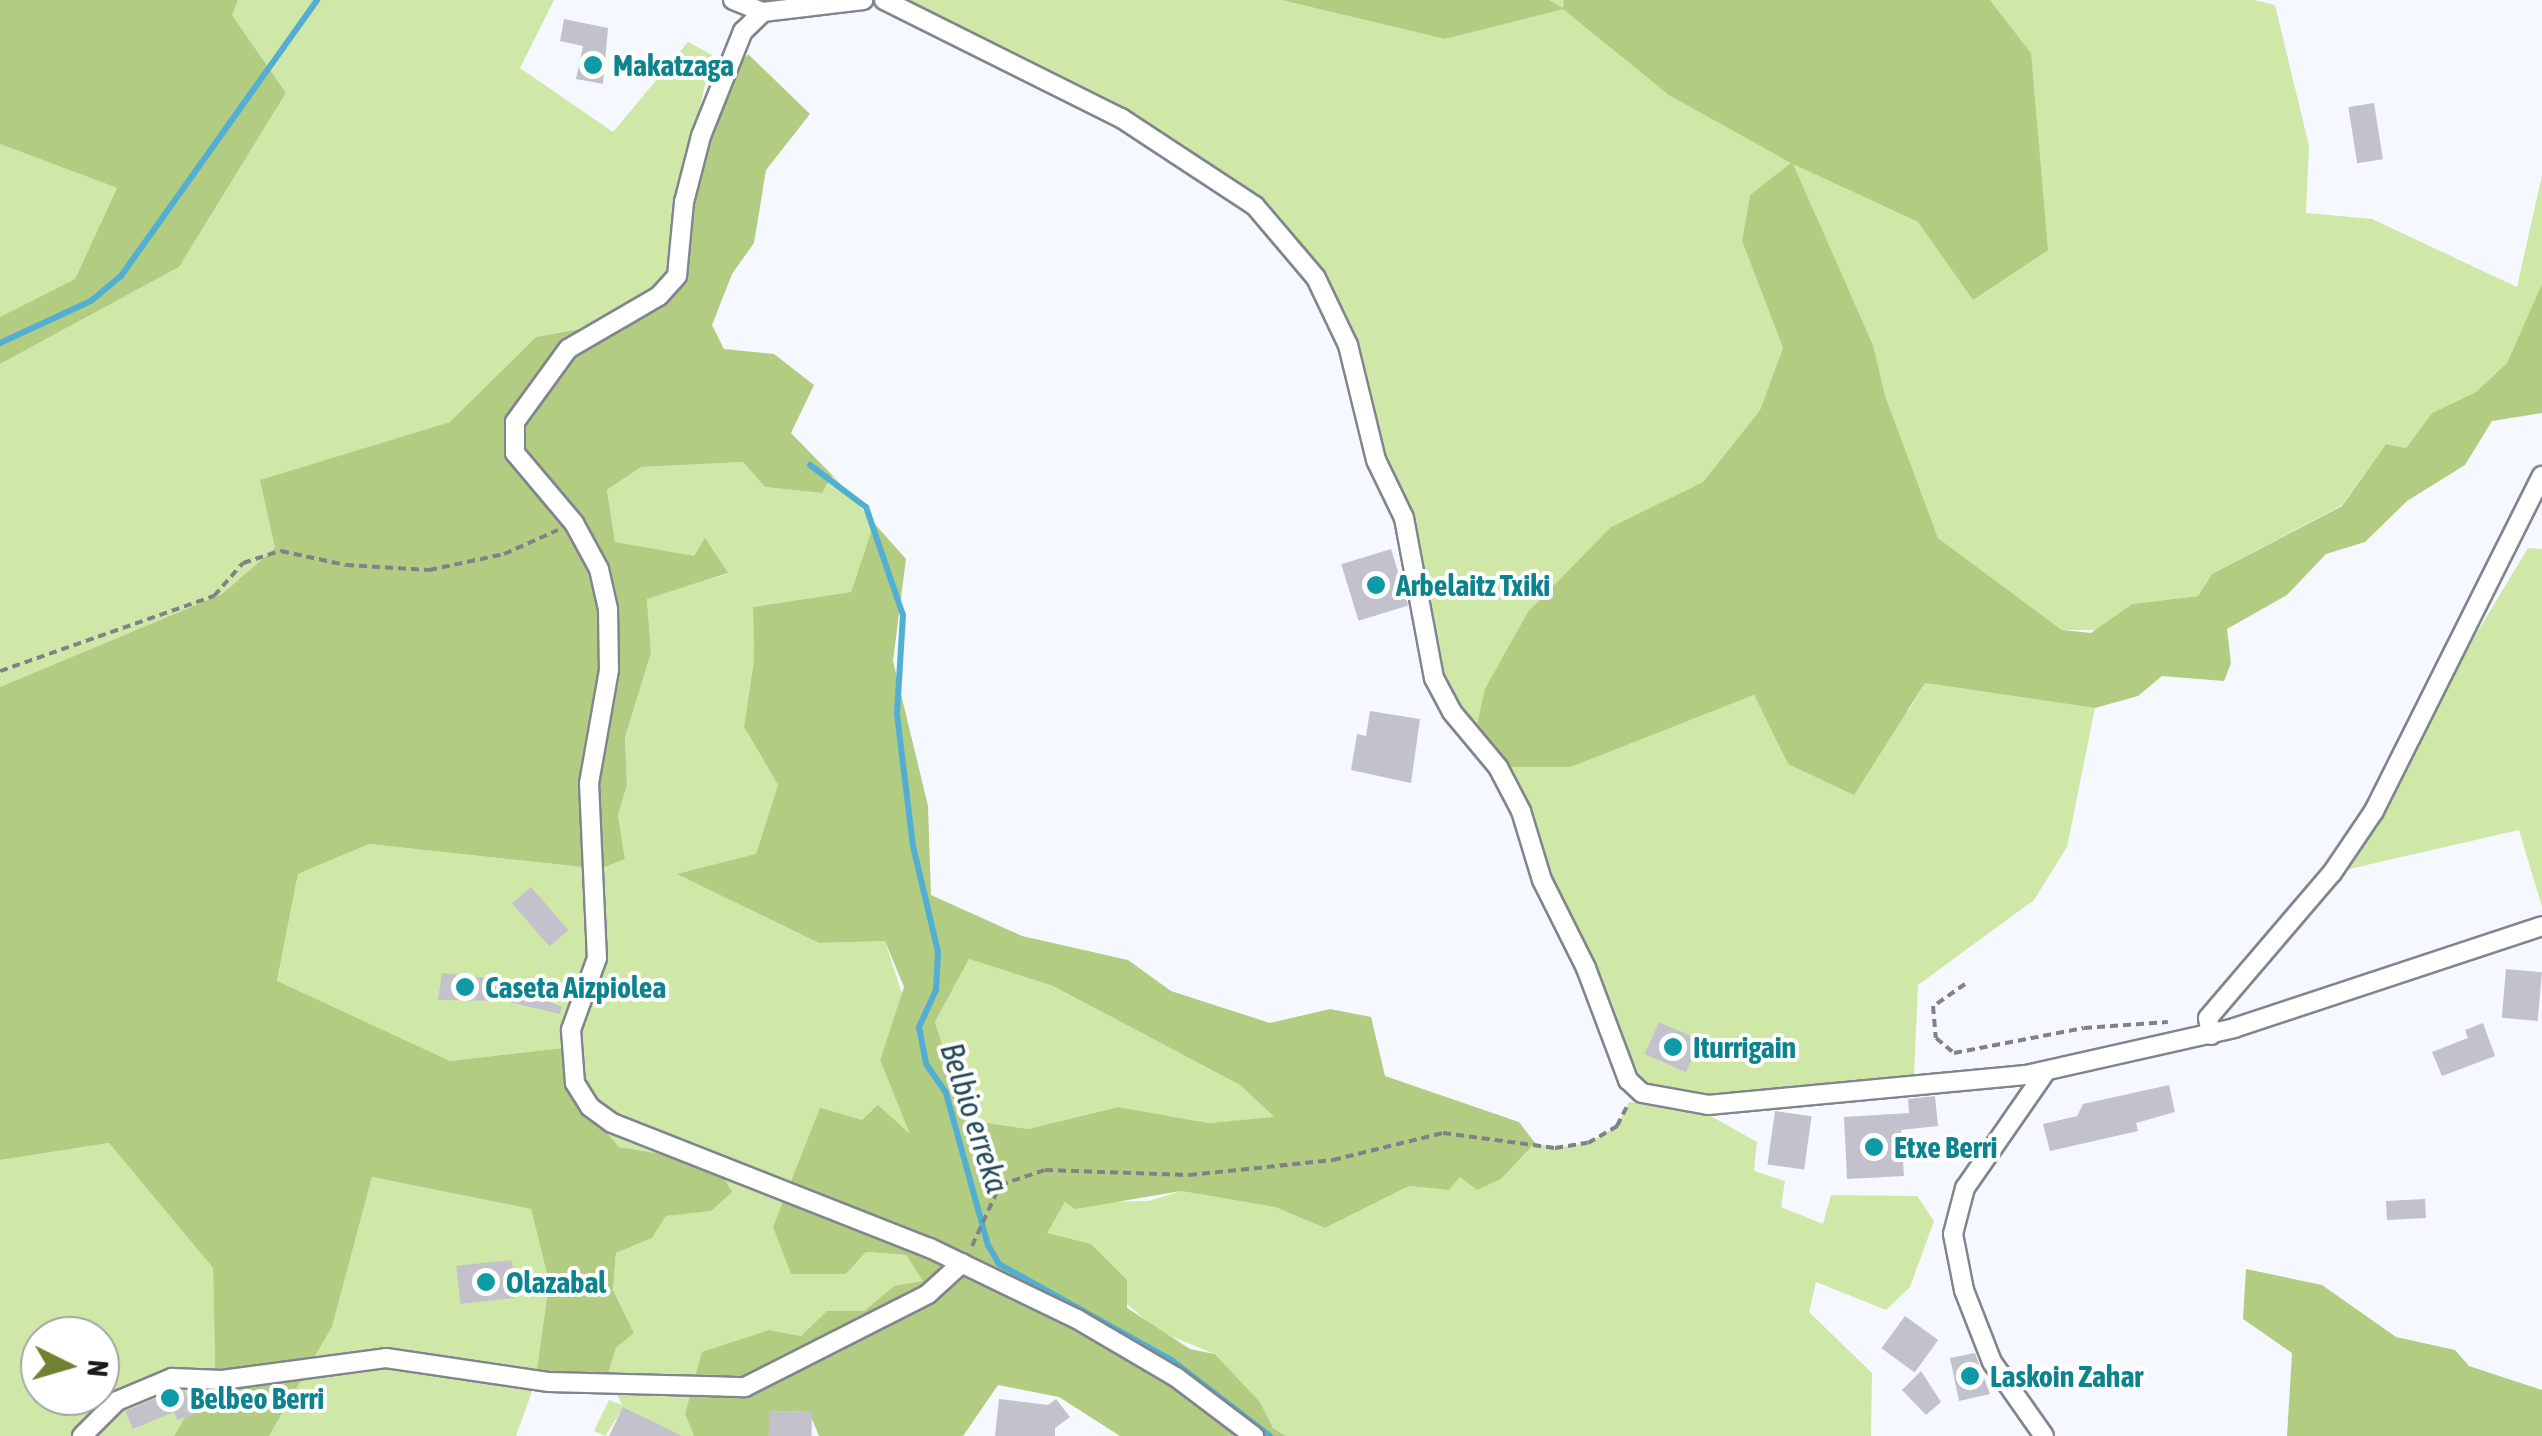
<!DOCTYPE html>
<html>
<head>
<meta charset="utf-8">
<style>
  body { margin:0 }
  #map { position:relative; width:2542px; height:1436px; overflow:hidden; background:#f5f8fe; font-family:"Asap Condensed",sans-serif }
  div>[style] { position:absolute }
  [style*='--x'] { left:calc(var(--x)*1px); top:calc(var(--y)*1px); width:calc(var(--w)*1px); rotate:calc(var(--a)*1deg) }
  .green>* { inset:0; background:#d0e8a7 }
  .forest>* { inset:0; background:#b2cc82 }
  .stream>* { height:6px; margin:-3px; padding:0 3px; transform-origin:3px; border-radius:3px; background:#52afd3 }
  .building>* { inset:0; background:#c3c1cb; transform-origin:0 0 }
  .path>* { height:4px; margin-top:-2px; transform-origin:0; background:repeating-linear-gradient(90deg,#808287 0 8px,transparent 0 13px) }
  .roads { filter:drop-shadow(2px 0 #80858e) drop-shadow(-2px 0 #80858e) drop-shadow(0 2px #80858e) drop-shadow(0 -2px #80858e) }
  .street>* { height:18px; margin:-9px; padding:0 9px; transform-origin:9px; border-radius:9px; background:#fff }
  .dots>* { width:28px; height:28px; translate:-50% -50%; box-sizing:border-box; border:5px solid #fff; border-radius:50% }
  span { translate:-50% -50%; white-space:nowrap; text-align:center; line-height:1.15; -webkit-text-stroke:8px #fff; paint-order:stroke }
  .culture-label { font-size:30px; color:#0d838f; font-weight:700 }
  .left { translate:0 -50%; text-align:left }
  .water-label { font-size:32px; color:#224a5b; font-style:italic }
  .north { position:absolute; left:20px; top:1316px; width:100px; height:100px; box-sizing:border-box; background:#fff; border:2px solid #a3a3a5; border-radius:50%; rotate:95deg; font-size:28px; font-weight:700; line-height:40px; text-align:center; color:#191a1e }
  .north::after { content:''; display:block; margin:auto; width:35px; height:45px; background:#708333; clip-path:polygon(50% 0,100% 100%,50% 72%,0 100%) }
</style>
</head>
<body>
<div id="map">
  <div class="green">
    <div style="clip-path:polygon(238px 0,554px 0,520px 68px,613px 132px,688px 42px,712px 55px,683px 180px,675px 264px,644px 296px,581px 328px,536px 337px,451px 422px,261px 480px,275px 548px,222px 594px,0 687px,0 364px,179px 267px,286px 93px,231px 14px)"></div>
    <div style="clip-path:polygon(876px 0,1281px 0,1445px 39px,1562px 8px,1549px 0,1564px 0,1564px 9px,1792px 163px,1918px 222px,1973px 299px,2031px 53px,1990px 0,2255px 0,2275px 5px,2309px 146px,2306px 213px,2372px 219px,2517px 287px,2542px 175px,2542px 286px,2507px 363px,2476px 392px,2432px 413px,2406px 448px,2386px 444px,2342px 505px,2212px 574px,2198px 596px,2132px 604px,2096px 630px,2062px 630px,1938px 538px,1884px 396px,1873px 345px,1792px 164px,1750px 195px,1742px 241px,1783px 348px,1760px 410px,1703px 482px,1611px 527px,1475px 734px,1434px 678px,1415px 556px,1348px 346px,1288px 239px,1121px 118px)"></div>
    <div style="clip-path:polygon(0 144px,117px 188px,75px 279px,0 317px)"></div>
    <div style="clip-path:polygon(743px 462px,766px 487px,821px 493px,832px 474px,874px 523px,851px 592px,753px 607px,754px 659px,744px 727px,778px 785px,756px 855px,679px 874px,819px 943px,885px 941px,902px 994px,880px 1060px,912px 1137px,862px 1120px,797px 1180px,774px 1228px,846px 1274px,866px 1252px,906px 1255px,924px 1282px,894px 1286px,864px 1311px,827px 1312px,801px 1336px,769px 1330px,685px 1414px,694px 1436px,676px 1436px,624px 1407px,605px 1436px,594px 1431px,609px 1400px,622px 1405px,608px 1374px,616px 1348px,634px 1333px,613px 1290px,616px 1253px,652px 1238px,666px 1216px,711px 1210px,669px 1155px,619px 1147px,585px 1107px,563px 1048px,450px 1061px,277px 982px,298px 874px,369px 844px,600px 869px,625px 859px,618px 815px,627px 785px,625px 739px,651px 653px,647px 598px,727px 574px,705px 539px,694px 557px,615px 542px,607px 490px,641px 467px)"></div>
    <div style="clip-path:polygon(2528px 548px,2542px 549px,2542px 907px,2519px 830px,2332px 873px)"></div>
    <div style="clip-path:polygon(1925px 683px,2095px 708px,2067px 847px,2034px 900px,1918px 985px,1914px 1076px,1699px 1097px,1642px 1081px,1498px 767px,1571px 767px,1754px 695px,1788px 764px,1909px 710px)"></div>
    <div style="clip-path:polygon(969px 959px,1053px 986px,1240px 1085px,1275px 1118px,1209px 1123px,1118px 1107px,1028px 1129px,967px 1120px,935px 1022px)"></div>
    <div style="clip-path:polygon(1629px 1102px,1700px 1110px,1757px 1142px,1754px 1171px,1785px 1181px,1781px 1207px,1823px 1224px,1831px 1195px,1917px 1196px,1934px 1221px,1910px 1287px,1886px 1310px,1816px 1282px,1809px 1312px,1872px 1373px,1871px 1436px,1286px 1436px,1273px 1428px,1260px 1402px,1215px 1354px,1158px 1331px,1046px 1233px,1065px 1202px,1149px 1201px,1181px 1191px,1275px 1207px,1325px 1228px,1409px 1186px,1449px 1190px,1460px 1177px,1501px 1179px,1535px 1143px,1555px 1148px,1588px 1143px,1617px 1126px)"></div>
    <div style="clip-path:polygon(evenodd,109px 1143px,213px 1268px,215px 1366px,174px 1436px,0 1436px,0 1160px,109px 1143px,40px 1336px,100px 1336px,100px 1396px,40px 1396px,40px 1336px)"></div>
    <div style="clip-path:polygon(372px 1177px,531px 1209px,549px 1282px,535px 1383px,516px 1436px,269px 1436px,332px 1327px)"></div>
  </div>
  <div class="forest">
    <div style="clip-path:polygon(0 0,238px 0,232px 15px,286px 93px,179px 267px,0 364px,0 317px,75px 279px,117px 188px,0 144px)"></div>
    <div style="clip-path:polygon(1281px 0,1549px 0,1563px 8px,1564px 0,1990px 0,2031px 53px,2048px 250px,1973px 300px,1918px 222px,1793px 164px,1873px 345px,1885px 396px,1938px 538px,2062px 630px,2091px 633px,2132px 604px,2198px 596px,2212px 574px,2342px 506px,2386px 444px,2406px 448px,2432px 413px,2476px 392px,2507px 363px,2542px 284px,2542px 413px,2492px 421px,2465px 465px,2407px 501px,2365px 542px,2326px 554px,2287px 595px,2227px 629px,2231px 663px,2224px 681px,2162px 676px,2138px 696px,2095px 708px,1925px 683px,1854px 795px,1788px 764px,1754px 695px,1571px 767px,1498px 767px,1475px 734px,1485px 689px,1528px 612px,1611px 527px,1703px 482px,1760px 410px,1783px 348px,1742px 241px,1750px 195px,1791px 163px,1669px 95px,1563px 9px,1445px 39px)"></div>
    <div style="clip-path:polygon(748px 54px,810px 114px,766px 170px,754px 243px,732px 274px,712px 325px,724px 349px,774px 354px,814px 385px,791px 433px,832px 475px,822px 493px,765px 487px,743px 462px,641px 467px,607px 490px,615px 542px,694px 556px,705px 538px,728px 573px,647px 599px,651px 653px,625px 738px,627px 785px,618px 815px,625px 859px,600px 869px,369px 844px,298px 874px,277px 981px,450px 1061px,563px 1048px,585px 1107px,619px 1147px,669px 1155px,724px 1178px,732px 1192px,711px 1211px,666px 1216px,652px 1238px,616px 1253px,613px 1290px,634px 1333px,616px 1348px,608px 1374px,535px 1383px,549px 1282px,531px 1209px,372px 1177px,332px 1327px,269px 1436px,174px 1436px,215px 1366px,213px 1268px,109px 1143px,0 1160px,0 687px,222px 594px,275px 548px,260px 480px,450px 422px,536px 337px,631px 319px,682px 270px,698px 169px,726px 78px)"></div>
    <div style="clip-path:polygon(evenodd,874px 523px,906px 559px,893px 661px,928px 806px,931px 895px,1022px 936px,1128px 960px,1171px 991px,1270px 1023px,1330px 1009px,1371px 1017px,1385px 1076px,1519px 1122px,1535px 1143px,1501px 1179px,1477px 1190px,1460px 1177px,1449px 1190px,1409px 1186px,1325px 1228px,1275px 1207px,1181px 1191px,1075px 1209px,1065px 1202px,1047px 1233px,1091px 1244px,1127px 1280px,1127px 1308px,1190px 1349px,1215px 1354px,1260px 1402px,1273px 1428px,1286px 1436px,1120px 1436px,1059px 1397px,998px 1385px,963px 1436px,819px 1436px,809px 1412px,770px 1411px,769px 1436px,694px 1436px,685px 1414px,702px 1352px,769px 1330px,801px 1336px,827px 1311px,864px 1311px,894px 1286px,923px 1281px,906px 1255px,866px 1252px,846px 1274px,791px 1274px,773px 1227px,820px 1108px,862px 1120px,878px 1105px,910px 1134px,880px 1060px,904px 987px,885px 941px,819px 943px,677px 874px,756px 854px,778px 785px,744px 727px,754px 659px,753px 607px,851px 592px,874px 523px,969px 959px,1053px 986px,1240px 1085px,1274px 1117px,1209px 1123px,1118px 1107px,1028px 1129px,967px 1120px,935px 1022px,969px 959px)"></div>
    <div style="clip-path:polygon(2246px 1269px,2322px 1285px,2396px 1337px,2455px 1350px,2469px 1366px,2542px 1390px,2542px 1436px,2287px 1436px,2292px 1353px,2243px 1319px)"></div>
  </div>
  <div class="stream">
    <div style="--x:0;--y:343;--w:100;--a:-24.8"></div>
    <div style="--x:91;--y:301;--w:39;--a:-40"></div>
    <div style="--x:121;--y:276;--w:339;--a:-54.6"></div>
    <div style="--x:810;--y:465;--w:70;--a:36.9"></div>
    <div style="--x:866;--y:507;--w:114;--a:71.1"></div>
    <div style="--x:903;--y:615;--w:99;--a:93.5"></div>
    <div style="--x:897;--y:714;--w:133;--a:83.1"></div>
    <div style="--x:913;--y:846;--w:109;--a:76.7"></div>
    <div style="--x:938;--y:952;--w:38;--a:93"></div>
    <div style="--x:936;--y:990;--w:41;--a:114.7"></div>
    <div style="--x:919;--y:1027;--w:38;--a:79"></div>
    <div style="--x:926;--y:1064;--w:35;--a:55"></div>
    <div style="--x:946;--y:1093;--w:158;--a:74.6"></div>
    <div style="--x:988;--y:1245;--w:22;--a:60"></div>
    <div style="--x:999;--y:1264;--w:196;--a:29.1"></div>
    <div style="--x:1170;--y:1359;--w:126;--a:37.6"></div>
  </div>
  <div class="building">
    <div style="clip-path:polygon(564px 19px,608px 28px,603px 84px,576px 79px,583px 46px,560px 41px)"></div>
    <div style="left:2374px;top:103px;width:57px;height:26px;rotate:81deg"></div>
    <div style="left:1391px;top:549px;width:59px;height:52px;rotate:73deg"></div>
    <div style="clip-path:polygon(1370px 711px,1420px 719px,1411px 783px,1351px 770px,1357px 734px,1366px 736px)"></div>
    <div style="left:531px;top:887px;width:57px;height:25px;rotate:49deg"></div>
    <div style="left:2506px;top:969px;width:36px;height:49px;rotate:5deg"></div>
    <div style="clip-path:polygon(442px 973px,498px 979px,562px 1007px,560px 1014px,505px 1001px,438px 1000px)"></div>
    <div style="left:1659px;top:1022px;width:45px;height:35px;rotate:24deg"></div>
    <div style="clip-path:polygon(2483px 1023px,2495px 1056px,2442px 1076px,2432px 1052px,2468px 1038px,2465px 1030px)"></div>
    <div style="clip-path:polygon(2169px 1085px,2175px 1112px,2136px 1123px,2138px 1131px,2050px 1151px,2043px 1124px,2077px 1116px,2083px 1104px)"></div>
    <div style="clip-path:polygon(1935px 1096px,1938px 1126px,1901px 1130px,1904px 1176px,1847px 1179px,1844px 1117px,1909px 1113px,1908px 1099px)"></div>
    <div style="left:1775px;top:1111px;width:37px;height:54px;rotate:8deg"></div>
    <div style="left:2425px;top:1199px;width:19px;height:39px;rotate:87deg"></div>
    <div style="left:512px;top:1260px;width:38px;height:56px;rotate:84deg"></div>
    <div style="left:1905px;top:1316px;width:41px;height:40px;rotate:36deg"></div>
    <div style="clip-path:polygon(1975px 1353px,1990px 1394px,1959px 1401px,1950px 1358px)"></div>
    <div style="clip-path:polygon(1921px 1371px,1941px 1402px,1926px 1415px,1902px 1390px)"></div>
    <div style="clip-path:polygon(174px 1391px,185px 1391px,194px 1415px,177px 1420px,174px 1412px,133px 1429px,125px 1411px)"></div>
    <div style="clip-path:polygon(999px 1399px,1048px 1405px,1056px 1399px,1070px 1417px,1055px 1428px,1055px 1436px,995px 1436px)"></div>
    <div style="clip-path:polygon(623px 1407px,682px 1436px,609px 1436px)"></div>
    <div style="left:769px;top:1411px;width:43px;height:25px;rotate:1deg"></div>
  </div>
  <div class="path">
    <div style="--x:0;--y:671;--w:227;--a:-19.3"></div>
    <div style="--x:214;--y:596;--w:44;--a:-48.7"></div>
    <div style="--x:243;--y:563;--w:40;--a:-18"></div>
    <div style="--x:281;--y:551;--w:66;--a:12.2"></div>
    <div style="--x:346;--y:565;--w:83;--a:3.4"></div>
    <div style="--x:429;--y:570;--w:77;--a:-12"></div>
    <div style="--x:504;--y:554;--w:59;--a:-24"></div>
    <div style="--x:1965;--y:984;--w:39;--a:145"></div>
    <div style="--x:1933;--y:1006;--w:32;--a:85"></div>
    <div style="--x:1936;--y:1038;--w:23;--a:40"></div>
    <div style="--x:1954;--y:1053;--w:132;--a:-10.9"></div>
    <div style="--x:2084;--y:1028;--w:84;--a:-4.1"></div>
    <div style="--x:972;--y:1246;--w:67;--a:-65.3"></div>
    <div style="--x:1000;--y:1185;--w:47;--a:-18.4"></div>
    <div style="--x:1045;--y:1170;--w:144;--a:2"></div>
    <div style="--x:1189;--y:1175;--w:145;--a:-5.9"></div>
    <div style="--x:1333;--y:1160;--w:113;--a:-13.8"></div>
    <div style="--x:1443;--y:1133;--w:113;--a:7.6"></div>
    <div style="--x:1555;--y:1148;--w:33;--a:-9"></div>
    <div style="--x:1588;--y:1143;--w:34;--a:-30"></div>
    <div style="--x:1617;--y:1126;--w:22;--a:-63"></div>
  </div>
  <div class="roads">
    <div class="street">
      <div style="--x:733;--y:0;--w:32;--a:22"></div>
      <div style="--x:763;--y:12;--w:101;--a:-6.8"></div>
      <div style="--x:884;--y:0;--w:265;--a:26.5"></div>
      <div style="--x:1121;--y:118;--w:160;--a:33.3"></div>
      <div style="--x:1255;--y:206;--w:94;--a:49.7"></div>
      <div style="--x:1316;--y:278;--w:74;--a:64.5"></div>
      <div style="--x:1348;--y:345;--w:118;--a:76.3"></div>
      <div style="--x:1376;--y:460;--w:64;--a:64.2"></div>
      <div style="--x:1404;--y:518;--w:163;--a:79.4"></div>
      <div style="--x:1434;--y:678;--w:38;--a:62"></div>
      <div style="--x:1452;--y:712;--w:72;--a:50.1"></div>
      <div style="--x:1498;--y:767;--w:50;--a:62.4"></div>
      <div style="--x:1521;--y:811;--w:72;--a:73.1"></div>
      <div style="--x:1542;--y:880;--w:98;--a:63.4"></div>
      <div style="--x:1586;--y:968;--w:120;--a:69.4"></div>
      <div style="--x:1628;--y:1080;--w:19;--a:43"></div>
      <div style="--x:1642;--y:1093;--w:67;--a:10.3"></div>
      <div style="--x:1708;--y:1105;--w:319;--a:-5.4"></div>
      <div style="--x:2026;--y:1075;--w:213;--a:-12.7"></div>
      <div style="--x:2234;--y:1028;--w:324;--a:-18.3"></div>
      <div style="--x:763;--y:12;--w:28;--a:136"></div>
      <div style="--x:743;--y:31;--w:113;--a:111.8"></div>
      <div style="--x:701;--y:136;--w:68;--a:104.4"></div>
      <div style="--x:684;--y:202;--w:74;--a:95.4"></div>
      <div style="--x:677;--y:276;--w:27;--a:132"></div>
      <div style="--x:659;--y:296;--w:105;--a:149.8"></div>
      <div style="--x:568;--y:349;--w:90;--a:126"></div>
      <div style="--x:515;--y:422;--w:31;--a:90"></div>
      <div style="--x:515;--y:453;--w:92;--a:49.9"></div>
      <div style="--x:574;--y:523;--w:52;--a:61.5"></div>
      <div style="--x:599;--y:569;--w:41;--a:77.3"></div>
      <div style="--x:608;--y:609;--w:61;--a:89.1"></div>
      <div style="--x:609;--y:670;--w:115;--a:100"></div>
      <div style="--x:589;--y:783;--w:175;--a:87.4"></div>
      <div style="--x:597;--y:958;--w:77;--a:109.9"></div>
      <div style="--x:571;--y:1030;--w:53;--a:85.7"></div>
      <div style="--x:575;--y:1083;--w:28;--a:58"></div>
      <div style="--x:590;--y:1107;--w:27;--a:36"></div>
      <div style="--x:612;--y:1123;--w:342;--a:21.5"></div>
      <div style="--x:930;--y:1248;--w:163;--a:25.8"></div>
      <div style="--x:1077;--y:1319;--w:115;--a:30.4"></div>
      <div style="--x:1176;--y:1377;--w:98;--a:37.1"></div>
      <div style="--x:2211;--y:1035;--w:17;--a:-100"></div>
      <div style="--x:2208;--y:1018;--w:191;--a:-49.5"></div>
      <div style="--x:2332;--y:873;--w:75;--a:-55.9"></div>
      <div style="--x:2374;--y:811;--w:375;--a:-63.4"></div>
      <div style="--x:82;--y:1436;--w:49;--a:-45"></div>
      <div style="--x:117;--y:1401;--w:60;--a:-22.7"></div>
      <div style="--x:172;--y:1378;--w:50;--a:2.3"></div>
      <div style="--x:222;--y:1380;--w:165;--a:-7.6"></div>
      <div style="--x:386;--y:1358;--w:165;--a:8.4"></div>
      <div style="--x:549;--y:1382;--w:196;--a:1.5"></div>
      <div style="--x:745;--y:1387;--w:205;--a:-26.9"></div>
      <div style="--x:928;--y:1294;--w:46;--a:-42.4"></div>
      <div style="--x:2044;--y:1436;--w:90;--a:-125.1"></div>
      <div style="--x:1992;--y:1362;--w:77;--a:-111.3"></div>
      <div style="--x:1964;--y:1290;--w:57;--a:-101.1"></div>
      <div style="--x:1953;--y:1234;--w:48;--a:-75.4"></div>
      <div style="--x:1965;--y:1188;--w:142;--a:-55.3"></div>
    </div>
  </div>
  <div class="dots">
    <div style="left:593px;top:65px;background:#0f9aa8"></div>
    <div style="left:1376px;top:585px;background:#0f9aa8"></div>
    <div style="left:465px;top:987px;background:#0f9aa8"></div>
    <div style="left:1673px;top:1047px;background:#0f9aa8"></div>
    <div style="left:1874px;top:1147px;background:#0f9aa8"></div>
    <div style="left:486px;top:1282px;background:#0f9aa8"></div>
    <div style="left:1970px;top:1376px;background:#0f9aa8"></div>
    <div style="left:170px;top:1398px;background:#0f9aa8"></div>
  </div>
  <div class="culture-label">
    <span class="left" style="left:613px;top:65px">Makatzaga</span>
    <span class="left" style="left:1396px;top:585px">Arbelaitz Txiki</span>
    <span class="left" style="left:485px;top:987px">Caseta Aizpiolea</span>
    <span class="left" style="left:1693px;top:1047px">Iturrigain</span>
    <span class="left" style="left:1894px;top:1147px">Etxe Berri</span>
    <span class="left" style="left:506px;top:1282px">Olazabal</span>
    <span class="left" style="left:1990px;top:1376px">Laskoin Zahar</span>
    <span class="left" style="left:190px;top:1398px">Belbeo Berri</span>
  </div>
  <div class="water-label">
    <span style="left:974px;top:1118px;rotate:72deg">Belbio erreka</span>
  </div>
  <div class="north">N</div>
</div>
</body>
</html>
